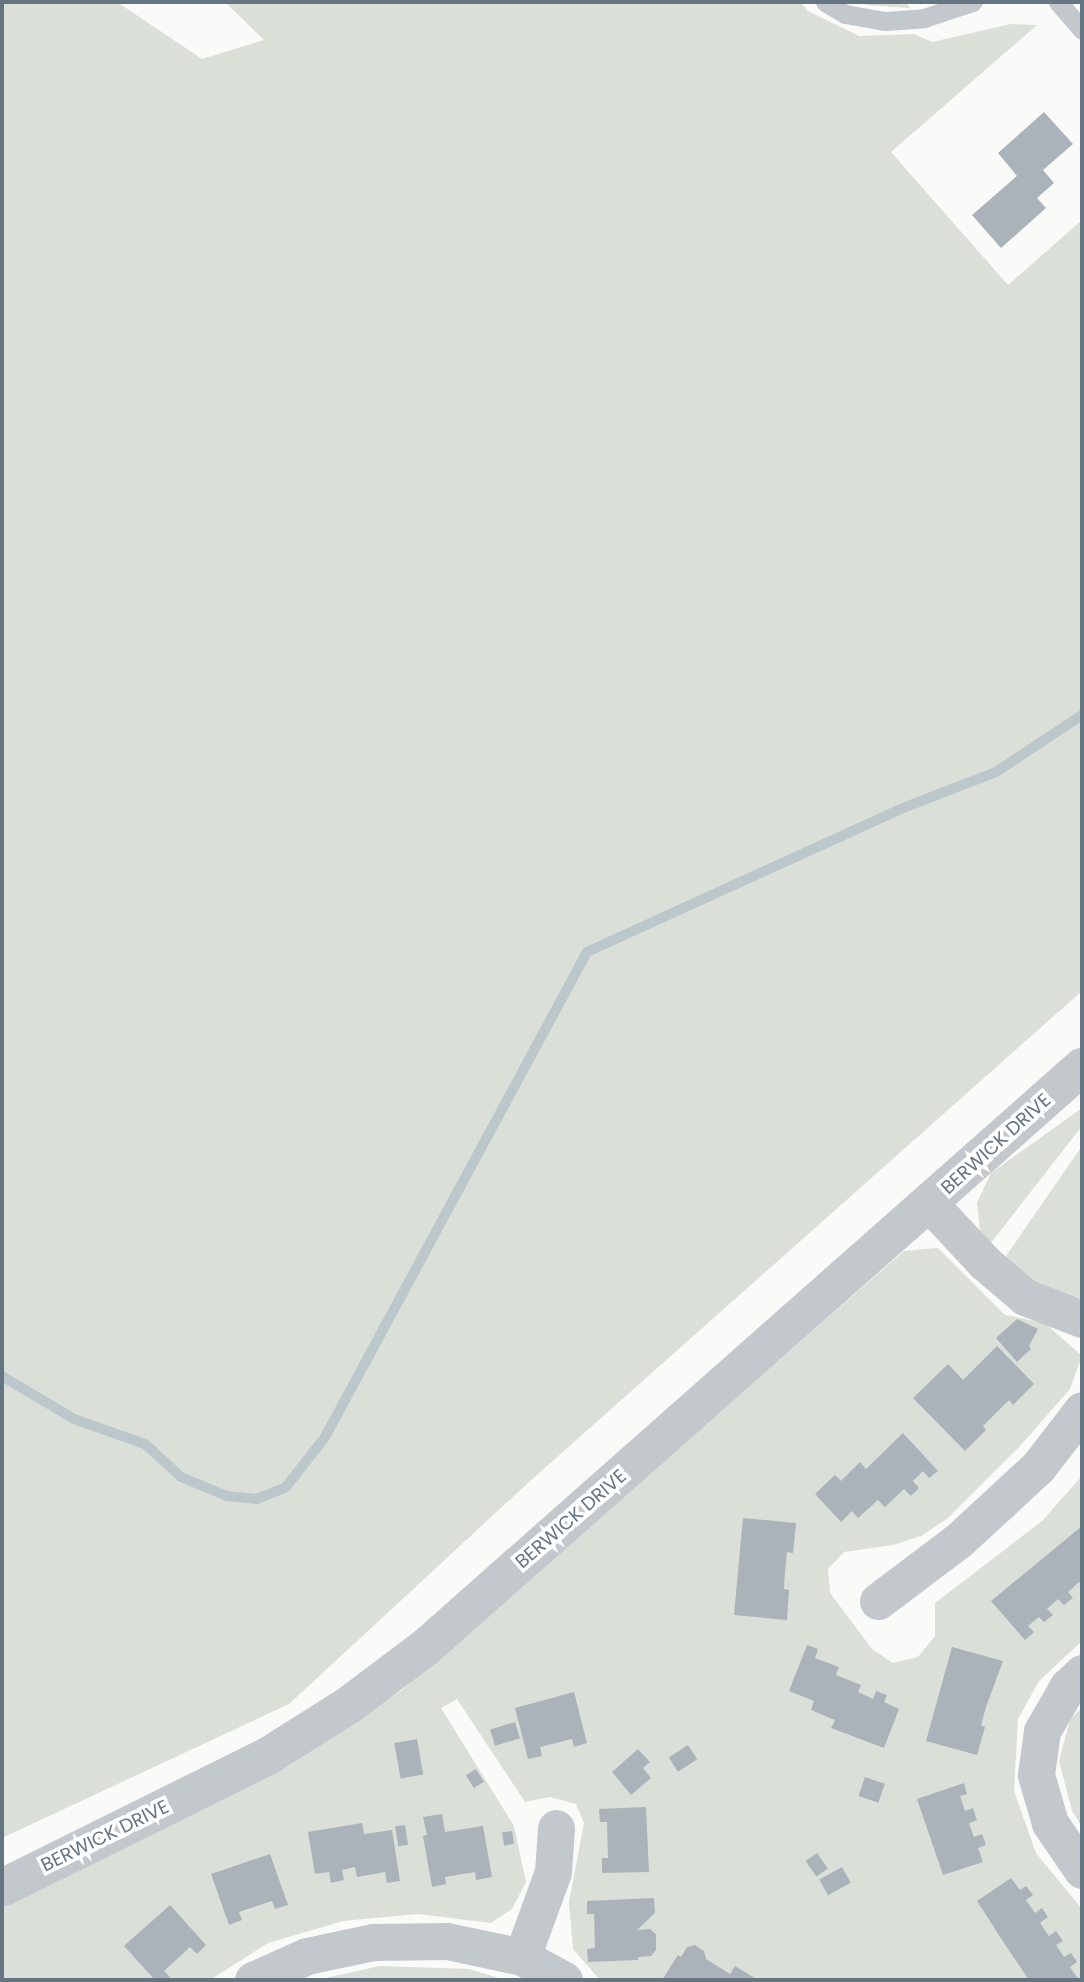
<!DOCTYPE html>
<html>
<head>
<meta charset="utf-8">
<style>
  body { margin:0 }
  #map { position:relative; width:1084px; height:1982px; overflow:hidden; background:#fafaf8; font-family:Poppins,sans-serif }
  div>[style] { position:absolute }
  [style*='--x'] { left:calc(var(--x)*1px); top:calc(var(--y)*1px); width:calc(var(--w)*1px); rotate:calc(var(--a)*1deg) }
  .green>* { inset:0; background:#dadfd7 }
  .stream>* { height:10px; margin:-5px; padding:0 5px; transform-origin:5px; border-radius:5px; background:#bbc7cb }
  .building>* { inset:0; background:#aab3b9; transform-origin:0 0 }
  .service>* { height:19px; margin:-9.5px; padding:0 9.5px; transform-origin:9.5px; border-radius:9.5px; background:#c3c8cc }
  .minor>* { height:37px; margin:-18.5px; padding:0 18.5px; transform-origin:18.5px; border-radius:18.5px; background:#c3c8cc }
  .tertiary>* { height:38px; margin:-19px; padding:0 19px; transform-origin:19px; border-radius:19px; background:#c3c8cc }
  span { translate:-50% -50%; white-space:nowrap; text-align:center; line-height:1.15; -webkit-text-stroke:7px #fff; paint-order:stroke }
  .street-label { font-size:19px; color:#657683 }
  .frame { position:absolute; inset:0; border:4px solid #657683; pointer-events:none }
</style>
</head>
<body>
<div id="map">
  <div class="green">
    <div style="clip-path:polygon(6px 2px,117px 2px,202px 59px,264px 40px,225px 2px,800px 2px,808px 11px,859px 36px,914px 34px,932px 42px,1011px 24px,1037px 25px,891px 152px,1008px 285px,1082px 220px,1082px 991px,529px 1482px,289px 1704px,2px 1838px,2px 4px)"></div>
    <div style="clip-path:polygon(859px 2px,905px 2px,910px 8px,867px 5px)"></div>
    <div style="clip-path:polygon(1082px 1108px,1082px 1126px,991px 1243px,980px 1231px,977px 1203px,991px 1173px)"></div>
    <div style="clip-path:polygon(1082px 1146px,1082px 1299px,1031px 1282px,1006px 1256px)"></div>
    <div style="clip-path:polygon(938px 1248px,1005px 1315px,1045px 1323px,1082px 1356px,1070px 1389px,1021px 1445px,948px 1518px,921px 1536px,893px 1545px,844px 1552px,828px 1569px,830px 1593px,872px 1649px,893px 1663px,918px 1657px,935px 1636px,935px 1603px,1042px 1521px,1082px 1476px,1082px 1641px,1039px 1681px,1018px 1719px,1014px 1791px,1036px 1853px,1082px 1909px,1082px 1980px,600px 1980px,573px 1949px,569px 1902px,584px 1823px,576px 1804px,550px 1797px,525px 1802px,457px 1699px,441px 1708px,514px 1826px,526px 1882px,512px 1909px,491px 1923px,418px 1914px,343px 1921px,268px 1943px,210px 1980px,2px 1980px,2px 1909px,289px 1765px,402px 1690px,904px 1251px)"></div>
    <div style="clip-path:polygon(1082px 1707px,1082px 1827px,1072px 1811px,1059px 1761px,1070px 1720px)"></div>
    <div style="clip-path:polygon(380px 1966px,469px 1969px,505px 1980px,317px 1980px)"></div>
  </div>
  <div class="stream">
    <div style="--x:2;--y:1376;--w:84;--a:30.8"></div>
    <div style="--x:74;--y:1419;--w:75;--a:19.4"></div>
    <div style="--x:145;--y:1444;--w:49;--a:42.5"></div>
    <div style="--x:181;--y:1477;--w:50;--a:22.4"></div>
    <div style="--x:227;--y:1496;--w:30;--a:6"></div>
    <div style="--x:257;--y:1499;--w:31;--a:-22"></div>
    <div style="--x:286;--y:1487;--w:63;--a:-52"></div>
    <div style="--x:325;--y:1437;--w:551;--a:-61.62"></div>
    <div style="--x:587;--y:952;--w:347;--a:-24.5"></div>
    <div style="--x:903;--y:808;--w:100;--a:-21.2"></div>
    <div style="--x:996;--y:772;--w:103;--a:-33.5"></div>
  </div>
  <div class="building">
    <div style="clip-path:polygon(1044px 112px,1073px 144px,1043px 170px,1054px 183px,1037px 198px,1046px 208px,1001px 248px,972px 215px,1017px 176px,998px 153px)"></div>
    <div style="clip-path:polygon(1017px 1319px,1038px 1329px,1029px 1346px,1031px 1349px,1017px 1362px,996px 1338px)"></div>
    <div style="clip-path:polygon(997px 1346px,1034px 1384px,1013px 1405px,1009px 1400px,983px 1426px,986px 1430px,965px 1451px,913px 1398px,948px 1364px,963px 1380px)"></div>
    <div style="clip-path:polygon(903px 1433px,938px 1471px,929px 1478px,923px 1471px,913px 1481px,919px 1488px,911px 1496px,904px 1489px,885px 1507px,878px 1500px,858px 1518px,852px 1511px,841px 1522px,815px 1494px,835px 1475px,841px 1481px,860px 1462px,866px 1469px)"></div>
    <div style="clip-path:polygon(743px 1518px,796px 1523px,793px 1553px,787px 1552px,785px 1571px,784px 1589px,789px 1590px,787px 1620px,734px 1615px)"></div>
    <div style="clip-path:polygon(1082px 1526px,1082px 1586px,1079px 1582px,1068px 1592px,1073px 1598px,1064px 1605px,1058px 1599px,1047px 1609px,1053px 1615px,1044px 1622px,1039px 1617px,1028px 1626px,1034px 1632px,1025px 1640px,991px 1601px)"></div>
    <div style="clip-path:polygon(807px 1645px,818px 1649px,815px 1658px,839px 1667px,836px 1675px,861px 1685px,858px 1692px,873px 1699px,876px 1691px,887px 1695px,884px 1702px,899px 1709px,884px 1748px,831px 1728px,835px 1720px,811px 1710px,814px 1701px,789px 1691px)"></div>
    <div style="clip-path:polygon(952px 1647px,1003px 1661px,986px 1707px,981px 1725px,985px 1727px,977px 1755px,926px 1741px)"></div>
    <div style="clip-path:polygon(574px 1692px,587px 1743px,574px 1747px,572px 1739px,540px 1747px,542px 1756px,528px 1759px,515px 1708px)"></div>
    <div style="left:515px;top:1722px;width:17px;height:26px;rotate:73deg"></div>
    <div style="left:417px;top:1739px;width:36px;height:23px;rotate:80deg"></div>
    <div style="left:688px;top:1745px;width:17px;height:23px;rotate:57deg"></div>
    <div style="clip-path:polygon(638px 1749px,650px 1762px,643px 1768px,651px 1778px,631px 1795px,612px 1772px)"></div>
    <div style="left:476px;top:1769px;width:15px;height:12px;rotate:58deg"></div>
    <div style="left:865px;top:1777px;width:21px;height:20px;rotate:19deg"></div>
    <div style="clip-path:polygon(964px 1783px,967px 1794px,960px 1796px,965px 1811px,973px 1808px,977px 1820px,969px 1823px,974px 1837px,982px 1834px,986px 1845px,978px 1848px,983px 1862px,943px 1875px,917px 1799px)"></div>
    <div style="clip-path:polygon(646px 1807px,649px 1872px,602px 1873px,602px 1858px,608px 1858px,607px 1822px,600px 1822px,599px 1809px)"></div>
    <div style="clip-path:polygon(442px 1814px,445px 1832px,483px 1826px,492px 1877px,476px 1880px,475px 1872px,445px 1877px,446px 1884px,432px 1887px,423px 1836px,427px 1835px,423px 1817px)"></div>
    <div style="clip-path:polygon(362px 1823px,364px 1834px,392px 1830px,400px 1881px,387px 1883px,385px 1872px,357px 1877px,355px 1867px,342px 1870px,344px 1880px,331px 1883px,329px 1872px,315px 1874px,308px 1832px)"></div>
    <div style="left:405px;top:1825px;width:20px;height:10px;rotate:81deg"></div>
    <div style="left:512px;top:1831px;width:13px;height:10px;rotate:81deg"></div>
    <div style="left:817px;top:1853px;width:19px;height:14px;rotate:55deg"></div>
    <div style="clip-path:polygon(270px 1854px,288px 1905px,275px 1909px,272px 1901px,239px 1912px,242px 1920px,229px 1925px,211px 1874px)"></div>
    <div style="left:842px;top:1867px;width:18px;height:26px;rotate:61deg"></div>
    <div style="clip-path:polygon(1011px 1878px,1020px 1890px,1026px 1886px,1033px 1895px,1026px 1900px,1035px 1913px,1042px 1908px,1048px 1917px,1040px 1923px,1049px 1936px,1056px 1931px,1063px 1941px,1056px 1945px,1064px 1957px,1071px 1953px,1077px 1962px,1070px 1967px,1079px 1980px,1029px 1980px,1006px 1946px,977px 1901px)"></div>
    <div style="clip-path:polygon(654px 1898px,655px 1913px,637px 1930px,650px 1929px,656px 1934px,656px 1950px,651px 1956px,638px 1957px,638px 1960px,588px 1962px,587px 1949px,595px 1948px,594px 1914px,587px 1914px,587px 1901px)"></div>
    <div style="clip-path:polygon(170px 1905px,206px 1945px,197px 1954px,190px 1947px,164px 1971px,170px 1977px,166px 1980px,155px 1980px,124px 1946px)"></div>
    <div style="clip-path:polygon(695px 1945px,704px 1951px,706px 1959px,730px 1974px,735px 1966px,758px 1980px,662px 1980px,678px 1955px,681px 1957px,687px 1947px)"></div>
  </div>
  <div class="service">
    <div style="--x:825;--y:2;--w:23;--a:31"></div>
    <div style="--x:845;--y:14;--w:41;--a:9.9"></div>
    <div style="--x:885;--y:21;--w:39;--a:-4"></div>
    <div style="--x:924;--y:18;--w:51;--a:-18.4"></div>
    <div style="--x:1058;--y:2;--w:37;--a:49"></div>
  </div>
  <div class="minor">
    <div style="--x:929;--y:1203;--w:82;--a:47"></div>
    <div style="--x:985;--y:1263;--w:52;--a:40.4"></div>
    <div style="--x:1025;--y:1297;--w:61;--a:21.1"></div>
    <div style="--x:878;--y:1601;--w:101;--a:-37"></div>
    <div style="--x:959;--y:1540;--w:108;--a:-42.7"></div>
    <div style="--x:1038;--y:1467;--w:72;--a:-52.3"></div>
    <div style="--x:1082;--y:1673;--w:19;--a:137"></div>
    <div style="--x:1068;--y:1686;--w:52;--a:120"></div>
    <div style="--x:1042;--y:1731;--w:44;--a:97.8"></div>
    <div style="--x:1036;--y:1775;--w:50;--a:73.7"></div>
    <div style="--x:1050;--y:1823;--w:57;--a:55.8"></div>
    <div style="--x:522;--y:1957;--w:90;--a:-70"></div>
    <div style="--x:553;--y:1872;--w:44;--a:-86.1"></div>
    <div style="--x:253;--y:1980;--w:59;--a:-24"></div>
    <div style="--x:307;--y:1956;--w:67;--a:-12"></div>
    <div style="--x:373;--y:1942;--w:74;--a:-0.8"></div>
    <div style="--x:447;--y:1941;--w:77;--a:12"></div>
    <div style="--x:522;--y:1957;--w:48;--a:28.7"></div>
  </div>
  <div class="tertiary">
    <div style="--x:2;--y:1888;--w:297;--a:-26.4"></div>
    <div style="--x:268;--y:1756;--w:96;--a:-32.2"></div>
    <div style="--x:349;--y:1705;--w:96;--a:-37"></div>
    <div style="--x:426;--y:1647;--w:876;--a:-41.48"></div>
  </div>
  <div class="street-label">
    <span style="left:996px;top:1144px;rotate:-42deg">BERWICK DRIVE</span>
    <span style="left:571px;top:1519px;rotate:-41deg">BERWICK DRIVE</span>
    <span style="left:105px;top:1836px;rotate:-26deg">BERWICK DRIVE</span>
  </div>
  <div class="frame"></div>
</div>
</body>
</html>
